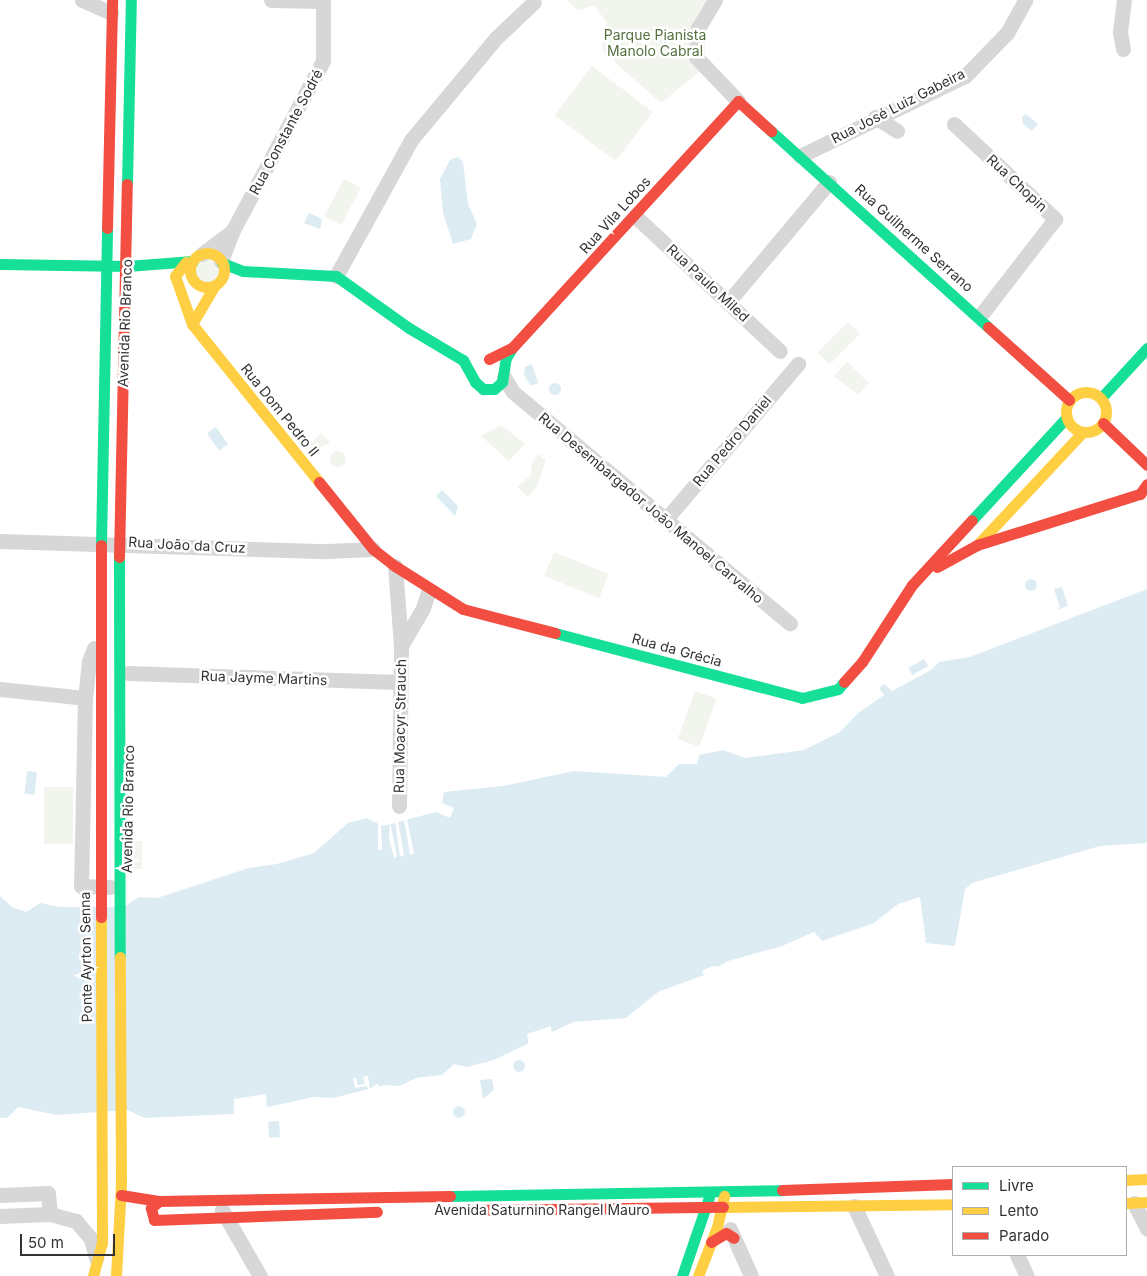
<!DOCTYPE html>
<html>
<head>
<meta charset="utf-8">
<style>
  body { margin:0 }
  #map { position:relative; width:1147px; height:1276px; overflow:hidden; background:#fff; font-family:Inter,sans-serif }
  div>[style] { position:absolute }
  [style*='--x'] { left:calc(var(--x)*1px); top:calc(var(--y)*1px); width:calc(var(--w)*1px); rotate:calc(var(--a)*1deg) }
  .green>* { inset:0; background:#f1f5ed; transform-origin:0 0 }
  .round { border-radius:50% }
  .water>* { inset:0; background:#ddebf3; transform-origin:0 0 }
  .pier>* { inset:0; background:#fff }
  .street>* { height:15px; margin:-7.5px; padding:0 7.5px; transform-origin:7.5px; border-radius:7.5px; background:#d7d7d7 }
  .fast>* { height:11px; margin:-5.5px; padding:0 5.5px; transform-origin:5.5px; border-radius:5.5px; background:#16e098 }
  .slow>* { height:11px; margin:-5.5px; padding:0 5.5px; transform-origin:5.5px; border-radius:5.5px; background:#ffcf43 }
  .slow>.ring { margin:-5.5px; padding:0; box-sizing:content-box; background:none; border:11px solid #ffcf43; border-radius:50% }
  .jam>* { height:11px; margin:-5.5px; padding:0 5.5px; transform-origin:5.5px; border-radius:5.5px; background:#f24e42 }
  span { translate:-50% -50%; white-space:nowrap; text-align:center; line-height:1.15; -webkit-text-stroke:5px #fff; paint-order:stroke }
  .park-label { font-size:14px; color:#56703f }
  .street-label { font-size:14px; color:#333 }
  .legend { position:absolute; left:952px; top:1166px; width:175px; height:90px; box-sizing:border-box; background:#fff; border:1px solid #adadad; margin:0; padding:6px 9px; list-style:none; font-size:15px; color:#333 }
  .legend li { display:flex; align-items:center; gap:10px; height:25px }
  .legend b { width:25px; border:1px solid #adadad }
  .scale { position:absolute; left:20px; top:1234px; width:95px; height:22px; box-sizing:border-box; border:2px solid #333; border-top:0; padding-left:6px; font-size:15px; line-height:18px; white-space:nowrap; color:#333; -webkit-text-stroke:4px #fff; paint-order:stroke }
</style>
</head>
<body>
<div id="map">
  <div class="green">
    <div style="clip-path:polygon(567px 0,715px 0,698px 42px,705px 67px,661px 103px,603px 52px,602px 37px,607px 23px,594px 5px,578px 11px)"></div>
    <div style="left:592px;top:66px;width:76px;height:62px;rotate:37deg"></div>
    <div style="left:344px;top:179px;width:19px;height:42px;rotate:28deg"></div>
    <div class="round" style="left:193px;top:257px;width:28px;height:28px"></div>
    <div style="left:848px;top:322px;width:17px;height:43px;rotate:45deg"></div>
    <div style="clip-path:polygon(847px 362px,869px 383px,858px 395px,834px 376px)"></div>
    <div style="clip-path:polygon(501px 425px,525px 444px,509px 461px,481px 436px)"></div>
    <div style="clip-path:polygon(321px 433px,330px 442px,312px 453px,307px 448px)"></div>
    <div class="round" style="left:330px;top:451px;width:16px;height:16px"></div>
    <div style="clip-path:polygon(538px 454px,546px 460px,537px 486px,528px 497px,517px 487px,531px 475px,532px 464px)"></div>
    <div style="left:554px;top:552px;width:59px;height:26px;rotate:22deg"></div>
    <div style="left:695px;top:691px;width:23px;height:51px;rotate:20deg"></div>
    <div style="left:44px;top:787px;width:29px;height:57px"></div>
    <div style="left:129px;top:841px;width:13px;height:28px"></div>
  </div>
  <div class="water">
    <div style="clip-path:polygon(1026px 114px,1038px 124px,1032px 131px,1023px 124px,1022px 117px)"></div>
    <div style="clip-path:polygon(458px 157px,463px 162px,468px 204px,477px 224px,471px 239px,453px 244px,443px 213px,440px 179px,450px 160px)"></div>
    <div style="clip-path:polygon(309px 213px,322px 219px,320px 229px,304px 223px)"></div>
    <div style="clip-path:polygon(532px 364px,538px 383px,531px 386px,524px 375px,525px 367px)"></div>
    <div class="round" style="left:549px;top:383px;width:12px;height:12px"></div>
    <div style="left:216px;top:427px;width:21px;height:11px;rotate:55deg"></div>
    <div style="clip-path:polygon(442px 490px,458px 506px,455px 516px,436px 496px)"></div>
    <div class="round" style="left:1025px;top:579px;width:12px;height:12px"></div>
    <div style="clip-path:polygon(1062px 587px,1068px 606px,1056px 610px,1060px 607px,1054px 589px)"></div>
    <div style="clip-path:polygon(1147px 589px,1147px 843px,1100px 846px,972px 883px,965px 889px,955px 946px,926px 943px,920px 897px,898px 904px,874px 923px,822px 941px,814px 932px,782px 946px,728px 961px,704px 975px,658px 992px,626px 1018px,573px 1022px,494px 1060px,467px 1067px,454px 1064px,442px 1075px,416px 1078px,400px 1086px,385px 1085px,333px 1098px,314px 1097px,267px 1107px,266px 1094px,234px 1099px,234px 1114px,145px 1118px,127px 1110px,57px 1115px,18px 1107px,7px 1118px,0 1118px,0 896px,12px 907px,26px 912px,40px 903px,60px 907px,124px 907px,139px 897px,157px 898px,249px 868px,277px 864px,314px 853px,348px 823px,366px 818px,383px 826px,436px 812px,450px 818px,454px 808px,442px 803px,444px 792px,503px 786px,574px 771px,666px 777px,679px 764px,697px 764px,699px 755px,723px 750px,745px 758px,804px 750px,840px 732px,858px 713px,884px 695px,879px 688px,884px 684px,892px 691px,931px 670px,939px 662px,970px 657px)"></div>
    <div style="left:924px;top:659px;width:8px;height:18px;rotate:60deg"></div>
    <div style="left:27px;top:771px;width:10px;height:23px;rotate:6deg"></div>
    <div class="round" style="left:513px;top:1060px;width:12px;height:12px"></div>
    <div style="clip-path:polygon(492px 1079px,494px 1090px,483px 1099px,480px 1080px)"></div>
    <div class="round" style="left:453px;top:1106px;width:12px;height:12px"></div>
    <div style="left:279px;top:1121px;width:16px;height:11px;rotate:86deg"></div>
  </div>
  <div class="pier">
    <div style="clip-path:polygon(404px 819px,407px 819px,414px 853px,410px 855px)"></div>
    <div style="clip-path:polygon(378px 821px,381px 823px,382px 850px,378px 850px)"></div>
    <div style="clip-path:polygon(395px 821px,398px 821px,404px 855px,400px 857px)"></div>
    <div style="clip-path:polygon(390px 822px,397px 856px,394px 858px,389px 838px)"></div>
    <div style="clip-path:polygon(712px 966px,723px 967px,705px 977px,702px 971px)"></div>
    <div style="clip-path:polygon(551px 1026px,552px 1035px,529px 1047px,527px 1034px)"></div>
    <div style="clip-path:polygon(368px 1076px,370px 1089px,377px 1084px,382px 1089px,368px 1092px,367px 1086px,355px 1088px,353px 1078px,356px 1078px,358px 1085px,365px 1084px,363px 1077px)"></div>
  </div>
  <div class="street">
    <div style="--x:82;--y:0;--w:32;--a:24"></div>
    <div style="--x:271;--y:0;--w:52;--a:1.1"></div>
    <div style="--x:715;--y:0;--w:33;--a:121"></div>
    <div style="--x:698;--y:28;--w:29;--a:94"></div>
    <div style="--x:696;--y:57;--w:61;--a:46.3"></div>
    <div style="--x:1123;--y:49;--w:17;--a:-100"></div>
    <div style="--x:1120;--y:32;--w:32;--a:-83"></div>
    <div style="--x:875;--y:117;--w:26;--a:32"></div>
    <div style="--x:954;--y:124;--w:139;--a:43.2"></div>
    <div style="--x:1055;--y:219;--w:123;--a:127.7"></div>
    <div style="--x:800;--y:156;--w:183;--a:-25.9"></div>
    <div style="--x:965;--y:76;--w:60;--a:-45.7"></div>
    <div style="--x:1007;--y:33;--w:38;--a:-61"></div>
    <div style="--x:635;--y:216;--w:198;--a:43"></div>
    <div style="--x:202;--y:254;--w:38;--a:-37"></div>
    <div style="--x:221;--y:261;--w:33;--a:-69"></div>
    <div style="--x:233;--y:230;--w:191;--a:-62"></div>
    <div style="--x:323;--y:61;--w:61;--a:-90"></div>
    <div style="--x:336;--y:276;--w:155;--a:-61.1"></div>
    <div style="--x:411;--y:140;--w:133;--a:-50.2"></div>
    <div style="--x:496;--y:38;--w:52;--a:-43.5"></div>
    <div style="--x:728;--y:302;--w:157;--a:-49.9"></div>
    <div style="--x:504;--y:377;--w:17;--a:59"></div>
    <div style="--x:513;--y:392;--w:361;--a:39.9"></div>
    <div style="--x:666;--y:519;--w:204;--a:-49.6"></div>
    <div style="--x:0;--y:541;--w:327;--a:1.8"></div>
    <div style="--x:327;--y:551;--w:46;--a:-2.5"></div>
    <div style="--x:395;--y:566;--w:80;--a:85.7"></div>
    <div style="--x:401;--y:646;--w:160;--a:90.7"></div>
    <div style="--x:401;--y:646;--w:44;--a:-59.9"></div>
    <div style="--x:423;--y:608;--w:19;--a:-72"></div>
    <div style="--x:94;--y:648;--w:14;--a:111"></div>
    <div style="--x:89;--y:661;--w:37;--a:96"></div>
    <div style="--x:85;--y:698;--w:188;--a:91.2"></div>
    <div style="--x:81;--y:886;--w:29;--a:2"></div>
    <div style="--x:128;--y:673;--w:271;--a:1.9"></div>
    <div style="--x:0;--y:689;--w:85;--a:6"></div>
    <div style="--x:0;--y:1195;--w:48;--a:-2.4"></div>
    <div style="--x:48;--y:1193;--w:21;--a:85"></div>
    <div style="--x:1134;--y:1203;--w:29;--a:63"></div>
    <div style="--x:854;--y:1206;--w:77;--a:64.8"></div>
    <div style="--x:222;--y:1210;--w:76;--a:60.1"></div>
    <div style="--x:0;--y:1216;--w:50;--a:-2.3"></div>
    <div style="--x:50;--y:1214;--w:27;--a:15"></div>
    <div style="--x:76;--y:1221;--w:23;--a:50"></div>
    <div style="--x:91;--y:1239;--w:20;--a:75"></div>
    <div style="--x:730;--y:1229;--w:51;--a:65.9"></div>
    <div style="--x:1017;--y:1255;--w:23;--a:65"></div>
  </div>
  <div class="fast">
    <div style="--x:771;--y:131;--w:292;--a:42.1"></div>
    <div style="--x:127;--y:184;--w:184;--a:-88.8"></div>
    <div style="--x:222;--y:263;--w:22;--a:21"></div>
    <div style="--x:243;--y:271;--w:93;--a:3.1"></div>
    <div style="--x:336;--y:276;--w:90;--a:35.5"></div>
    <div style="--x:409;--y:328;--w:63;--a:30.7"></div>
    <div style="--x:463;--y:360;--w:25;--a:61"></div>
    <div style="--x:475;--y:382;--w:11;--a:41"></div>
    <div style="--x:483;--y:389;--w:11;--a:0"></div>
    <div style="--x:494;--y:389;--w:11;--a:-41"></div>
    <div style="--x:502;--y:382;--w:24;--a:-81"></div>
    <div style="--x:506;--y:358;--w:12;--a:-59"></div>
    <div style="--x:0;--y:264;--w:127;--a:0.9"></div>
    <div style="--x:127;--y:266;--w:66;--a:-4.3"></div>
    <div style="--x:1101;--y:398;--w:68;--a:-47.4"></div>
    <div style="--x:972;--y:520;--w:139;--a:-47.3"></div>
    <div style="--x:101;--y:545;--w:317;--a:-88.9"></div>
    <div style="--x:119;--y:557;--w:400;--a:89.9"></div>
    <div style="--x:555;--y:633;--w:255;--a:14.7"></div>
    <div style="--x:802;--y:698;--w:37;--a:-14"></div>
    <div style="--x:838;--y:689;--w:9;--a:-49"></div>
    <div style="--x:450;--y:1196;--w:332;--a:-1"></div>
    <div style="--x:682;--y:1276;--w:83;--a:-71.1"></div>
  </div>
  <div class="slow">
    <div class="ring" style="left:190px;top:253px;width:23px;height:23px"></div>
    <div style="--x:186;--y:262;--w:18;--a:128"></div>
    <div style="--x:175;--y:276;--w:51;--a:70.5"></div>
    <div style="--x:192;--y:324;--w:203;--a:51.2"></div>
    <div style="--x:192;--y:324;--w:45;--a:-59.5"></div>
    <div class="ring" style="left:1066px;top:392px;width:29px;height:29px"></div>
    <div style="--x:979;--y:543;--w:152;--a:-46.9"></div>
    <div style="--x:1126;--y:1180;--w:21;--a:-3"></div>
    <div style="--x:1126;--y:1203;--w:21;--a:-3"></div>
    <div style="--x:723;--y:1207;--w:230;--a:-0.7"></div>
    <div style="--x:93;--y:1276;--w:34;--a:-75"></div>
    <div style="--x:102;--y:1243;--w:326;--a:-90.2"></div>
    <div style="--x:116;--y:1276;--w:93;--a:-86.9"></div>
    <div style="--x:121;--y:1183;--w:226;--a:-90.3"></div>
    <div style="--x:698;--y:1276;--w:53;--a:-68.8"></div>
    <div style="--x:717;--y:1227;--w:32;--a:-77"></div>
  </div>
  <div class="jam">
    <div style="--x:107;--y:228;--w:228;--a:-88.7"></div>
    <div style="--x:988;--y:327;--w:109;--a:42"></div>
    <div style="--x:489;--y:359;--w:25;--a:-26"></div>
    <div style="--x:512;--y:348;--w:335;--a:-47.5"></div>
    <div style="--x:738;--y:101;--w:45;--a:42.3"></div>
    <div style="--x:1103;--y:423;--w:61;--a:43.7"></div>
    <div style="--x:319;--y:482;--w:86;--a:51.1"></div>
    <div style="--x:373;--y:549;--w:28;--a:38"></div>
    <div style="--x:395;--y:566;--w:80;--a:32.3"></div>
    <div style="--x:463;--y:609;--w:95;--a:14.6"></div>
    <div style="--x:101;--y:545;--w:372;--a:90"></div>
    <div style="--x:119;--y:557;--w:373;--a:-88.8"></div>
    <div style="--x:937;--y:567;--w:46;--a:-28.8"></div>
    <div style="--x:977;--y:545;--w:171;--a:-17.4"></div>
    <div style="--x:1140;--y:494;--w:12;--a:-55"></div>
    <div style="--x:844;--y:682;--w:27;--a:-48"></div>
    <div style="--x:862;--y:662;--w:92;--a:-57"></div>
    <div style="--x:912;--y:585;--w:88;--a:-47.3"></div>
    <div style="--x:782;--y:1190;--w:171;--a:-2"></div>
    <div style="--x:121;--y:1195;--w:38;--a:9"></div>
    <div style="--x:159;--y:1201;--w:291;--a:-1"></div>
    <div style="--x:159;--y:1201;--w:11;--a:139"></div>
    <div style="--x:151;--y:1208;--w:12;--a:76"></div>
    <div style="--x:154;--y:1220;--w:223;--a:-2.1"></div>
    <div style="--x:463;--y:1210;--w:260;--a:-0.7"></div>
    <div style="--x:711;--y:1242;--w:17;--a:-31"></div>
    <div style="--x:726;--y:1233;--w:9;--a:32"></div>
  </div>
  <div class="park-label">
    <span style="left:655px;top:43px">Parque Pianista<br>Manolo Cabral</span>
  </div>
  <div class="street-label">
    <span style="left:898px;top:106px;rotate:-27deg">Rua José Luiz Gabeira</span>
    <span style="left:286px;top:132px;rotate:-62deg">Rua Constante Sodré</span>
    <span style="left:1017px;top:183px;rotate:43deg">Rua Chopin</span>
    <span style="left:615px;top:215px;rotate:-48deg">Rua Vila Lobos</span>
    <span style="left:914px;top:238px;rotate:42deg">Rua Guilherme Serrano</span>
    <span style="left:708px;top:283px;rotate:43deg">Rua Paulo Miled</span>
    <span style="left:125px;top:323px;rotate:-88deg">Avenida Rio Branco</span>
    <span style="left:280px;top:410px;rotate:51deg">Rua Dom Pedro II</span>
    <span style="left:732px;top:441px;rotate:-50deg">Rua Pedro Daniel</span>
    <span style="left:651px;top:508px;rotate:40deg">Rua Desembargador João Manoel Carvalho</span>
    <span style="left:187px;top:545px;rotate:3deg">Rua João da Cruz</span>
    <span style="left:677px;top:650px;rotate:15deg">Rua da Grécia</span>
    <span style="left:264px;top:678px;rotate:2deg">Rua Jayme Martins</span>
    <span style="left:400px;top:726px;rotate:-89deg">Rua Moacyr Strauch</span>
    <span style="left:128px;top:809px;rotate:-89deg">Avenida Rio Branco</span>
    <span style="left:86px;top:957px;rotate:-91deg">Ponte Ayrton Senna</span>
    <span style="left:542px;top:1210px">Avenida Saturnino Rangel Mauro</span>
  </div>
  <ul class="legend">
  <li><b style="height:6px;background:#16e098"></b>Livre</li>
  <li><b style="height:6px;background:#ffcf43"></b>Lento</li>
  <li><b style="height:6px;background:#f24e42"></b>Parado</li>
  </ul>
  <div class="scale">50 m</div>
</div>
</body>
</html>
